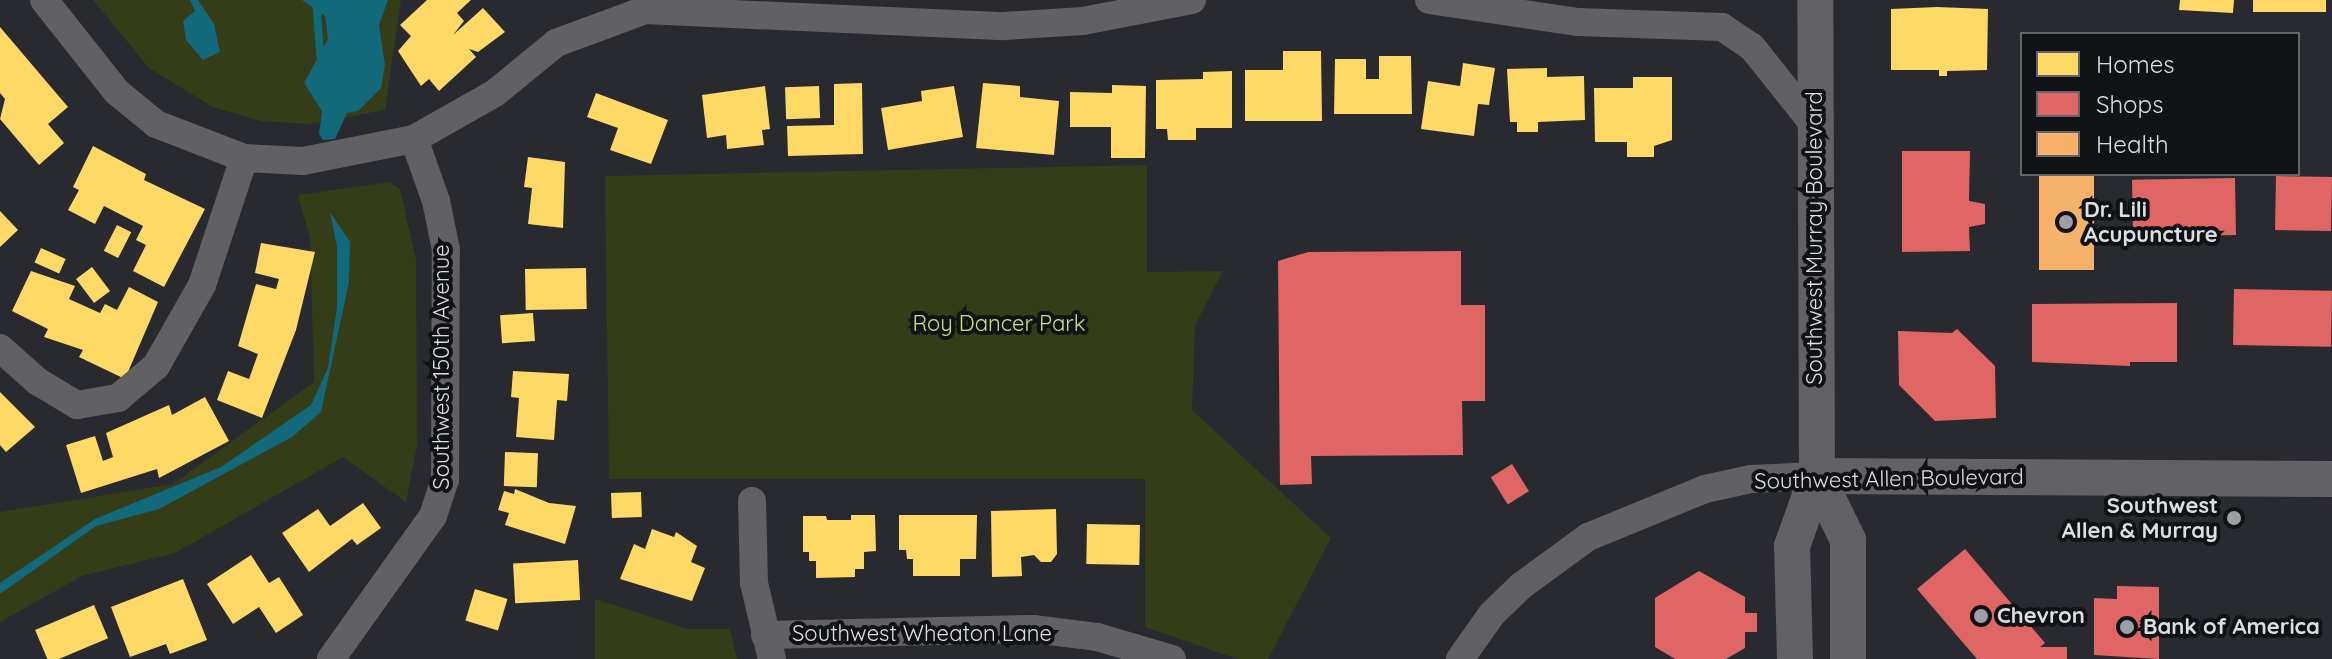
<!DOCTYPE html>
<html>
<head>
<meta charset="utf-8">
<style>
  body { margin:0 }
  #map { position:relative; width:2332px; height:659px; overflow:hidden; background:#292a30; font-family:Quicksand,sans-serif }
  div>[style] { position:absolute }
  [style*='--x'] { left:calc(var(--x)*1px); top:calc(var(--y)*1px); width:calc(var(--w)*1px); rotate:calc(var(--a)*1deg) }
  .green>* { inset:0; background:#343c18 }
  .water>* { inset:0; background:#11697b }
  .homes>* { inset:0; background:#ffd966; transform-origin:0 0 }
  .shops>* { inset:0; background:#e06666; transform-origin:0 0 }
  .health>* { inset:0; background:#f6b26b; transform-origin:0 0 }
  .stream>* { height:8px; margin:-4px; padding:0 4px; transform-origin:4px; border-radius:4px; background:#11697b }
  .minor>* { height:28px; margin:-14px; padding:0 14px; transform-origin:14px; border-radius:14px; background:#616063 }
  .major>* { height:36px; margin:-18px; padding:0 18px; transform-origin:18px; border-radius:18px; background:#626165 }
  .dots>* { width:22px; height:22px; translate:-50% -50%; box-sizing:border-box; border:4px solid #111216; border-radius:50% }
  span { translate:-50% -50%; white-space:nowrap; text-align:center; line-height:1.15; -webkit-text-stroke:8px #111216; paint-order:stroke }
  .poi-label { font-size:22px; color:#dcdee4; font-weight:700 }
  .left { translate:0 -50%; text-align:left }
  .right { translate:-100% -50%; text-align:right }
  .street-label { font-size:22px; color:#dcdee4 }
  .park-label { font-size:22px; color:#c8e176 }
  .legend { position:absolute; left:2020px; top:32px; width:280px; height:144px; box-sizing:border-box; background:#111216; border:2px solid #626468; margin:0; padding:10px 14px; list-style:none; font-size:24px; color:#dcdee4 }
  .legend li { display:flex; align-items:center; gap:16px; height:40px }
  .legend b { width:40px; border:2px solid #626468 }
</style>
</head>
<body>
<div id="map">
  <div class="green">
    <div style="clip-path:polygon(93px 0,401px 0,385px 110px,310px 124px,261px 121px,213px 107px,149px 68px)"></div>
    <div style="clip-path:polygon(1147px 165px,1147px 272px,1223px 271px,1195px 325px,1192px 410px,1331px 538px,1268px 659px,1237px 659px,1145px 627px,1145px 479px,609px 479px,605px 176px)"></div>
    <div style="clip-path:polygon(389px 182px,400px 189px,416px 260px,417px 445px,406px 502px,343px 457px,175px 553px,82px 576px,0 622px,0 512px,173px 484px,314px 382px,310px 238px,298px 195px)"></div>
    <div style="clip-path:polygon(595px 599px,688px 629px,730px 629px,737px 659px,595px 659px)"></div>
  </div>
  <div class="water">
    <div style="clip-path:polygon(190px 0,198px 0,214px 24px,220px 52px,203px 60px,186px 40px,183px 21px,195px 11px)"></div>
    <div style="clip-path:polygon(302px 0,388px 0,379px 25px,385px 65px,381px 88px,358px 111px,347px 113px,335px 139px,323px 140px,319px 134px,322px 111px,304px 83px,328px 39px,325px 16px)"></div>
    <div style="clip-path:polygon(330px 212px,350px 242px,349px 282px,321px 412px,292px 437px,159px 509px,96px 526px,0 594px,0 583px,95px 519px,221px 467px,311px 405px,328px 368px,337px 307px,337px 247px)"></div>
  </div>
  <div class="homes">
    <div style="clip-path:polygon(427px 0,471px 0,457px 13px,464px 21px,453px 35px,483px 8px,505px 32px,478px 52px,469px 49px,476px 57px,439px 91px,429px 79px,421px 86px,398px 51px,411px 36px,400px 25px)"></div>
    <div style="clip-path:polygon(2180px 0,2234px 0,2233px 13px,2179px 10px)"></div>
    <div style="left:2253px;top:0;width:73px;height:12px"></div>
    <div style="clip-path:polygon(1937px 7px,1988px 9px,1987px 70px,1947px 71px,1947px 76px,1939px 76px,1939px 70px,1891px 70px,1891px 9px)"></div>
    <div style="clip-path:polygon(0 27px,68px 107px,48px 124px,64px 143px,39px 165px,0 119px,5px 99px,0 93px)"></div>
    <div style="clip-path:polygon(1283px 51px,1321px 51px,1322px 121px,1245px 121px,1245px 70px,1283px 70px)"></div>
    <div style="clip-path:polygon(1379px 56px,1411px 56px,1412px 114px,1334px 114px,1335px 59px,1366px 59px,1366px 79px,1379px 79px)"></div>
    <div style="clip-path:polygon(1463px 63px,1495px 68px,1489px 105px,1478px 104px,1474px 136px,1421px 129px,1428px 81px,1460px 86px)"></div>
    <div style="clip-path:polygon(1547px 68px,1547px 77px,1584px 76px,1585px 120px,1538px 122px,1538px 132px,1517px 132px,1517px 122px,1510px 122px,1507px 69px)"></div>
    <div style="clip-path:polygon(1232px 71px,1232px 128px,1196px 128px,1196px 140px,1168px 140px,1167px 129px,1156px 129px,1156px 80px,1203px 79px,1203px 72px)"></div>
    <div style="clip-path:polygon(1633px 77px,1672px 77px,1672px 140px,1654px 146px,1654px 157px,1627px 157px,1627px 142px,1595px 142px,1594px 88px,1633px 88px)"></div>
    <div style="clip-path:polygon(862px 83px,863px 154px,788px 156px,787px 126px,834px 125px,834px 84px)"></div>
    <div style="clip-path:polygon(983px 83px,1020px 86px,1020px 97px,1059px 101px,1054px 155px,976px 148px)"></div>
    <div style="clip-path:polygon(1112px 85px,1146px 86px,1145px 158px,1111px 158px,1111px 127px,1070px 127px,1070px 92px,1112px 93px)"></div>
    <div style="clip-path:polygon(765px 86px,770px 129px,762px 130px,764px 145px,727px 149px,726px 135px,707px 138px,702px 95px)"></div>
    <div style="left:819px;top:86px;width:32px;height:34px;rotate:88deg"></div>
    <div style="clip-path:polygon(954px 86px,963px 137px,888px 150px,881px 108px,922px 101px,921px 91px)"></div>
    <div style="clip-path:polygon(596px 93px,668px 120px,651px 164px,610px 150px,618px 128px,587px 117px)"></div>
    <div style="clip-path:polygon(93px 146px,146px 174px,144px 180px,205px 209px,164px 287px,133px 271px,146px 245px,136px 240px,143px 226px,104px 206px,95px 224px,68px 210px,79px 190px,73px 187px)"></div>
    <div style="clip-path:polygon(528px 157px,565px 162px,563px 228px,528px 224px,532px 188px,524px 187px)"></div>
    <div style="clip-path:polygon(0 211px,18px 230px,0 247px)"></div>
    <div style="left:117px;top:225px;width:16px;height:29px;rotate:27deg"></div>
    <div style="clip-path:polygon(261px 243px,315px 252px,296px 330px,262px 418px,217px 400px,228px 371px,249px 379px,258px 354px,238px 346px,256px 284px,276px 289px,279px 279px,255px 273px)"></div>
    <div style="left:41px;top:248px;width:27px;height:16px;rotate:24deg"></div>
    <div style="left:92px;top:267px;width:30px;height:20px;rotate:53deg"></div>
    <div style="left:586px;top:268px;width:41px;height:61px;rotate:89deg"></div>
    <div style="clip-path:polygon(31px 271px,75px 286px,69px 299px,100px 313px,105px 304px,117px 310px,129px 287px,158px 302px,125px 379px,79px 357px,83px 350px,44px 337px,48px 329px,12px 311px)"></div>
    <div style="left:533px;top:313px;width:28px;height:33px;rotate:86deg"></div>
    <div style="clip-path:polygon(513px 371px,569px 374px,567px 401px,557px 400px,554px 440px,516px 437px,519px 398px,511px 397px)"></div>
    <div style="clip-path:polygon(0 392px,35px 427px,6px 452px,0 445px)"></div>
    <div style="clip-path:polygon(205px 397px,229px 441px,159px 478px,157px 469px,81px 493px,66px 445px,95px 436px,103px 461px,113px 457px,106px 433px,169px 405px,172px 415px)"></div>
    <div style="left:505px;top:452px;width:33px;height:34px;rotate:2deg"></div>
    <div style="clip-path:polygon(515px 489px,549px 503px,576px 506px,565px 544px,505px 525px,509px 513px,498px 510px,504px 491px,514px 494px)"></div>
    <div style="left:641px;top:492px;width:25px;height:30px;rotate:88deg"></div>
    <div style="clip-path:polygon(363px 503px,381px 528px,357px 545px,352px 539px,309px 572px,282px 533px,318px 509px,330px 526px)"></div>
    <div style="clip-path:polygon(1056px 509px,1057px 554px,1051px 562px,1041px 562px,1034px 555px,1021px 557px,1022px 576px,992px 577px,991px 511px)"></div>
    <div style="clip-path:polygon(851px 515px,875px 515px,876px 551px,864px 552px,864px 569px,855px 569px,855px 577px,816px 578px,816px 561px,809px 561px,809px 552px,803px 552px,803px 516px,826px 516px,827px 520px,851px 520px)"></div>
    <div style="clip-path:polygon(899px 515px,977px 515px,976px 559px,960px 559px,960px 576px,913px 576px,913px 559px,907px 559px,906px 550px,899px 550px)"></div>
    <div style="left:1087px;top:524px;width:53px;height:40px;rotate:1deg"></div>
    <div style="clip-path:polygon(652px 529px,674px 537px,676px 532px,697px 546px,691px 562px,705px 568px,692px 601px,620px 579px,634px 544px,645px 549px)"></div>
    <div style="clip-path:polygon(251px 555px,269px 583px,279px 577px,303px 615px,276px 633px,259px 607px,233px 624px,207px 584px)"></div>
    <div style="left:578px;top:560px;width:40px;height:65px;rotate:87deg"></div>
    <div style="clip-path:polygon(183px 579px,207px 640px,170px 654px,166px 644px,130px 657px,111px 607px)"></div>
    <div style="left:475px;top:589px;width:34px;height:33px;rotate:17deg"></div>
    <div style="left:94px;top:605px;width:36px;height:64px;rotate:67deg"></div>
  </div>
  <div class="shops">
    <div style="clip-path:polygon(1902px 151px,1970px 151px,1969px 201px,1985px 204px,1985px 224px,1969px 227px,1970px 251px,1902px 252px)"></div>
    <div style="left:2276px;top:176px;width:56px;height:54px;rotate:1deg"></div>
    <div style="left:2235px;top:178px;width:57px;height:103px;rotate:89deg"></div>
    <div style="clip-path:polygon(1461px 251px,1461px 305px,1485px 305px,1485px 401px,1462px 401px,1463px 455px,1311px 456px,1312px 484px,1280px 485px,1278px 261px,1308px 252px)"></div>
    <div style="left:2234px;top:289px;width:98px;height:56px;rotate:1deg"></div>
    <div style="clip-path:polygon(2177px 303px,2177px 362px,2130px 362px,2130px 366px,2032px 362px,2032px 304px)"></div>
    <div style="clip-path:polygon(1957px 329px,1995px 366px,1996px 418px,1935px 421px,1899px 385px,1898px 331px,1952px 333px)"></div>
    <div style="left:1512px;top:464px;width:32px;height:25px;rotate:58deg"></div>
    <div style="clip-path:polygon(1965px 549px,2045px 643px,2040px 647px,2067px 647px,2067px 659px,1977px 659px,1917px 589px)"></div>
    <div style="clip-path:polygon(1699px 571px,1745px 597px,1745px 613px,1757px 613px,1757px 632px,1745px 632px,1745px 648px,1726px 659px,1675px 659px,1655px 647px,1655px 598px)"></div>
    <div style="clip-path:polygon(2117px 586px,2159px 587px,2159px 659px,2094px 655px,2094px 598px,2117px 599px)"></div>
  </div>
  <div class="health">
    <div style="left:2039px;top:174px;width:55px;height:96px"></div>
  </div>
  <div class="stream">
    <div style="--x:316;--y:0;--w:64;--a:85.5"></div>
  </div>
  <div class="minor">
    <div style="--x:44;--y:0;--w:117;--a:51.6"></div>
    <div style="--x:117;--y:92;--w:50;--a:39.4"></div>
    <div style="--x:156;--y:124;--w:94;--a:21.1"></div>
    <div style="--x:244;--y:158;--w:59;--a:2.9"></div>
    <div style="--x:303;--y:161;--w:113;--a:-11.2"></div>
    <div style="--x:414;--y:139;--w:93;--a:-29.6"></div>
    <div style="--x:495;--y:93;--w:79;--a:-39.3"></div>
    <div style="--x:556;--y:43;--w:95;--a:-20.3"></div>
    <div style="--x:645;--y:10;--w:359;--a:2.6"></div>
    <div style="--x:1004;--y:26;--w:79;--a:-3.6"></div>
    <div style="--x:1083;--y:21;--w:111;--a:-10.9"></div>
    <div style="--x:1429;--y:0;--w:151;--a:8.4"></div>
    <div style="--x:1578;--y:22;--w:144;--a:2"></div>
    <div style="--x:1722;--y:27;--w:36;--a:34"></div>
    <div style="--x:1752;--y:47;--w:101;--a:51.4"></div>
    <div style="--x:0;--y:348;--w:50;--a:41.7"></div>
    <div style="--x:37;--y:381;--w:47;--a:31"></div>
    <div style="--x:77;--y:405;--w:42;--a:-9.7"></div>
    <div style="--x:118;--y:398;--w:50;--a:-40.1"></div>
    <div style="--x:156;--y:366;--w:93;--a:-60.4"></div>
    <div style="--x:202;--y:285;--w:134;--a:-71.7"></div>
    <div style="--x:752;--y:501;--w:82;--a:88.6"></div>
    <div style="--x:754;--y:583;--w:78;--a:76.7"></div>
    <div style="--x:765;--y:635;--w:268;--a:-1.3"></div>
    <div style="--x:1033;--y:629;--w:64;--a:7.1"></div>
    <div style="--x:1097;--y:637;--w:78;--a:16.3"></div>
    <div style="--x:331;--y:659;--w:176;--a:-54.5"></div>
    <div style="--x:433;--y:516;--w:38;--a:-72"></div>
    <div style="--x:445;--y:480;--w:230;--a:-89.8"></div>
    <div style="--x:446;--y:250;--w:50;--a:-101.5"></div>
    <div style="--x:436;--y:201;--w:66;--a:-109.5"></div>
    <div style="--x:1460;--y:659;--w:55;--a:-54.6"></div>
    <div style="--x:1492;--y:614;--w:40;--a:-44"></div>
    <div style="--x:1521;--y:586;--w:83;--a:-36.2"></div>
    <div style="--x:1588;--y:537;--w:126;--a:-22.3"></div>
    <div style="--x:1705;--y:489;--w:47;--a:-12.3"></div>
    <div style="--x:1751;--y:479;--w:66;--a:-2.6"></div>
  </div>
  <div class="major">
    <div style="--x:1817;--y:476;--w:515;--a:0.33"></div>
    <div style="--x:1817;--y:476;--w:71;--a:64.2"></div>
    <div style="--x:1848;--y:540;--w:119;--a:90"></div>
    <div style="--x:1795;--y:659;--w:113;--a:-91.5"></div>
    <div style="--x:1792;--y:546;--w:74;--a:-70.3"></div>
    <div style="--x:1817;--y:476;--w:476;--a:-90.2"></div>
  </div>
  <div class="dots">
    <div style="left:2066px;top:222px;background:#9d9fa5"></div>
    <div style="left:2234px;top:518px;background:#9d9fa5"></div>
    <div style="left:1981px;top:616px;background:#9d9fa5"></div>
    <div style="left:2127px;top:627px;background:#9d9fa5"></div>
  </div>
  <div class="poi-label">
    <span class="left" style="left:2084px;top:222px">Dr. Lili<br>Acupuncture</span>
    <span class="right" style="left:2218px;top:518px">Southwest<br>Allen &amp; Murray</span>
    <span class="left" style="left:1997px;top:616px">Chevron</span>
    <span class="left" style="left:2143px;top:627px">Bank of America</span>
  </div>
  <div class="street-label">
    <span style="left:1815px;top:238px;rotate:-90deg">Southwest Murray Boulevard</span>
    <span style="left:442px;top:367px;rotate:-90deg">Southwest 150th Avenue</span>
    <span style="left:1889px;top:479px;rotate:-1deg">Southwest Allen Boulevard</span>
    <span style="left:922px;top:634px">Southwest Wheaton Lane</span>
  </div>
  <div class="park-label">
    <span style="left:999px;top:324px">Roy Dancer Park</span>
  </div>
  <ul class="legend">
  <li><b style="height:22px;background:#ffd966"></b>Homes</li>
  <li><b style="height:22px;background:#e06666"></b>Shops</li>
  <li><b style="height:22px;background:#f6b26b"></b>Health</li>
  </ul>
</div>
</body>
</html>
